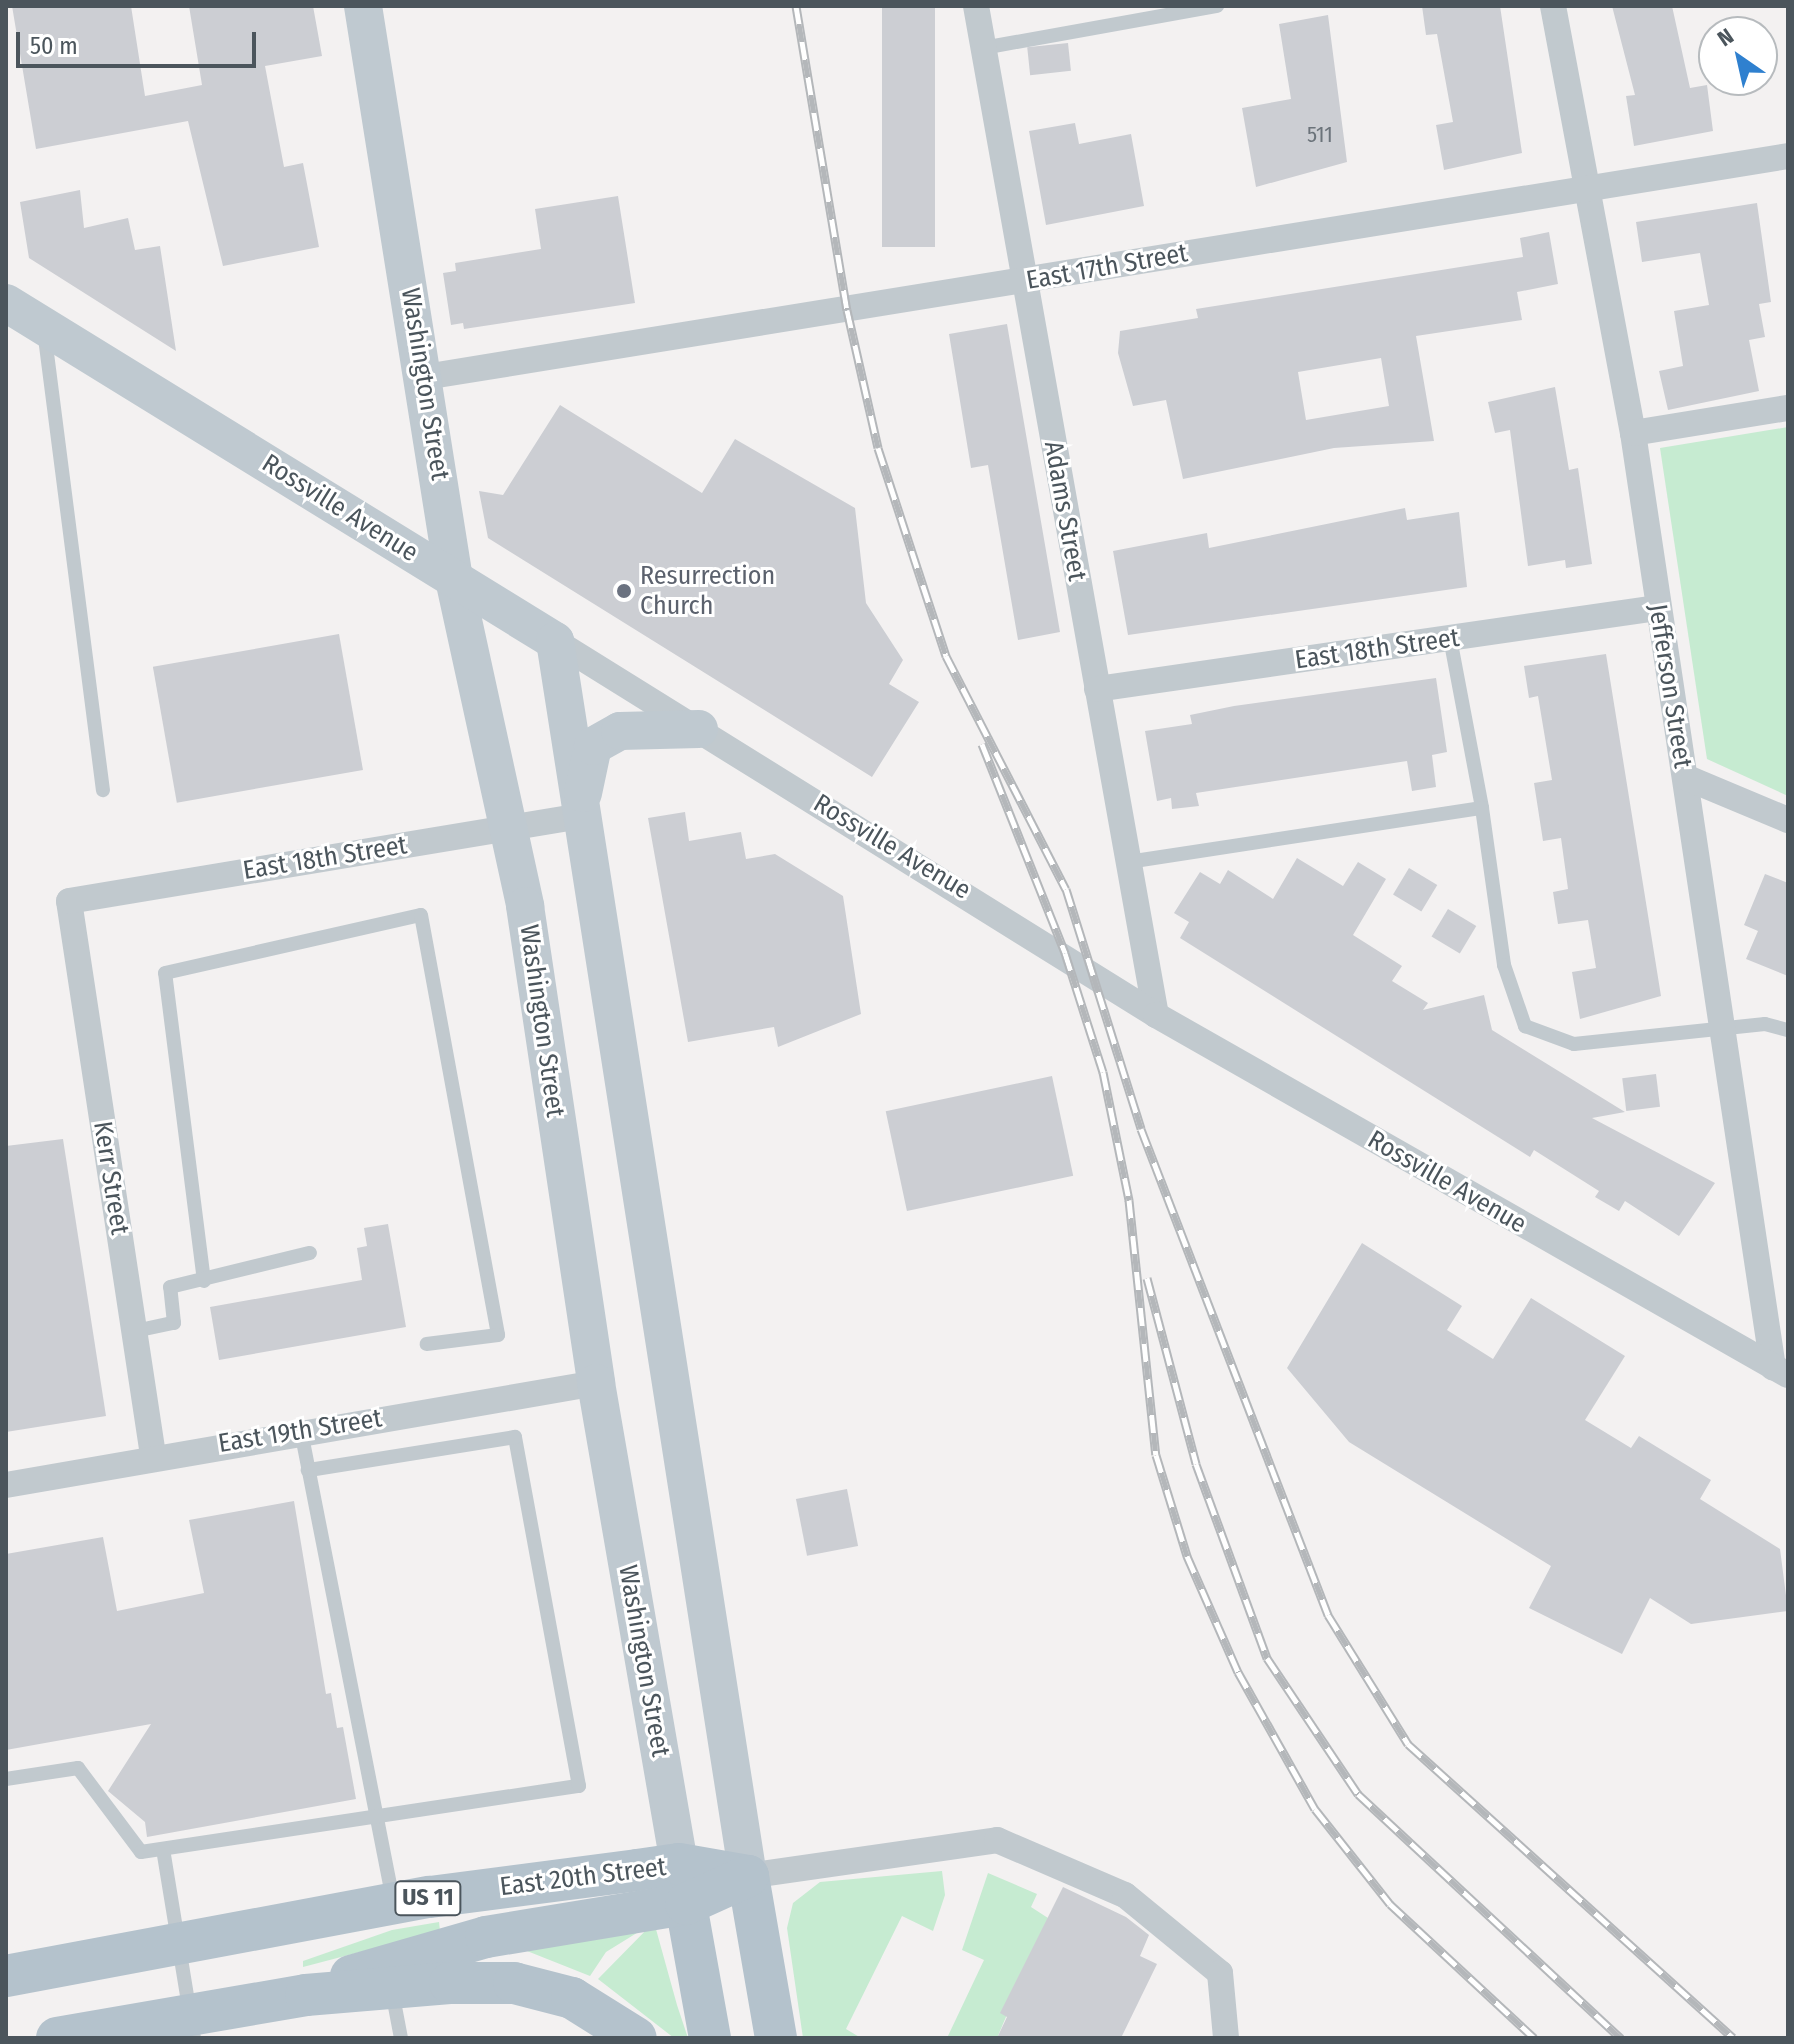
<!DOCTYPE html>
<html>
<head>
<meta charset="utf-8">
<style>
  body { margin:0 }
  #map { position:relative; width:1794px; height:2044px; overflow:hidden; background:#f3f1f1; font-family:"Fira Sans Condensed",sans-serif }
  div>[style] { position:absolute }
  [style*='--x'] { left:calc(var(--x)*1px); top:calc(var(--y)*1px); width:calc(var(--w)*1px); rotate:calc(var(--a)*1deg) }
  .green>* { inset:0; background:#c6ebd1 }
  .building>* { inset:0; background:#ccced3; transform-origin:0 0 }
  .lane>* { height:14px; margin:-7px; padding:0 7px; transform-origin:7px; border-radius:7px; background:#c1c9ce }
  .street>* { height:26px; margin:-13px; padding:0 13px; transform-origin:13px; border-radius:13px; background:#c1c9ce }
  .secondary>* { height:38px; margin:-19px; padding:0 19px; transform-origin:19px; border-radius:19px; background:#bfc9d0 }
  .primary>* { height:42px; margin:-21px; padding:0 21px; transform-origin:21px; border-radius:21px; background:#b4c2cc }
  .rail>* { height:9px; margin-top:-4.5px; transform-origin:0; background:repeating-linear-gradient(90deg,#fff 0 18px,#b4b7ba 0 36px); box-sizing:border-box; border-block:2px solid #b4b7ba }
  .dots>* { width:22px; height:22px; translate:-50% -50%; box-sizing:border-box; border:4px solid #fff; border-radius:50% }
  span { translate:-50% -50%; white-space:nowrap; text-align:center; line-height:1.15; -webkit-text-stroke:6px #fff; paint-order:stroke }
  .number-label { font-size:22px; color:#6b737a }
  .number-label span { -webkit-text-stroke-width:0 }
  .shield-label span { padding:2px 6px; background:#fff; border:2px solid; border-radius:6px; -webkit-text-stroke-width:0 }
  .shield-label { font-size:24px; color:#4b555c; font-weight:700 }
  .street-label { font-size:26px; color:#4b555c }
  .worship-label { font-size:26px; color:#5b616d }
  .left { translate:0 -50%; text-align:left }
  .frame { position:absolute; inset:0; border:8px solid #4b555c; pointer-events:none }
  .north { position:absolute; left:1698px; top:16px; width:80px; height:80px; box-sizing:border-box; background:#fff; border:2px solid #b7bbbe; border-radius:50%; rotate:326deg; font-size:22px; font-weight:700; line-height:32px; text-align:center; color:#4b555c }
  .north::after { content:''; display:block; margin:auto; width:28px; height:36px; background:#2f80cf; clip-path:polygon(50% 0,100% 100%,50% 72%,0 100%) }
  .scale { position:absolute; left:16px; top:32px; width:240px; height:36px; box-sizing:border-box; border:4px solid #4b555c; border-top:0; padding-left:10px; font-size:24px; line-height:28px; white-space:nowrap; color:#4b555c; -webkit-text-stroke:6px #fff; paint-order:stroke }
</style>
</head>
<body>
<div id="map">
  <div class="green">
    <div style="clip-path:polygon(1788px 427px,1788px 796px,1707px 759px,1660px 448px)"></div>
    <div style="clip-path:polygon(942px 1871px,945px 1895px,933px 1931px,902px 1916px,846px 2029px,861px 2038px,803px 2038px,787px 1928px,793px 1903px,820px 1882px)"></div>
    <div style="clip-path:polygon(988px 1873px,1037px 1894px,1031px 1907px,1048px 1918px,997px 2038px,947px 2038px,984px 1960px,962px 1950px)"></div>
    <div style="clip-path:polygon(439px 1922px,440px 1931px,303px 1967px,303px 1961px,392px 1930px)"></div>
    <div style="clip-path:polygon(654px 1922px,677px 2005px,688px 2038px,674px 2038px,598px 1979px)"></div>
    <div style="clip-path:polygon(640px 1931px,606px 1952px,590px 1976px,522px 1949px)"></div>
  </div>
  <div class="building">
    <div style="clip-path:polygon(12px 6px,131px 6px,145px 96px,202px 85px,189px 6px,313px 6px,322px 56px,265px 66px,284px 167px,303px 163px,319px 247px,223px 266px,188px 121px,36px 149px)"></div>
    <div style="left:882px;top:6px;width:53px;height:241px"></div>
    <div style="clip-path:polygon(1422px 6px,1500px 6px,1522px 153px,1444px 170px,1436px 125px,1453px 122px,1437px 34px,1426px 35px)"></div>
    <div style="clip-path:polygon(1612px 6px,1672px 6px,1690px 88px,1707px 85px,1713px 131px,1634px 146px,1626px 96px,1635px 95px)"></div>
    <div style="clip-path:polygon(1328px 15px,1347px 162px,1256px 187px,1242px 108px,1291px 99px,1279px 24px)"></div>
    <div style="left:1068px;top:43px;width:28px;height:41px;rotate:84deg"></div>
    <div style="clip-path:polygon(1075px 123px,1079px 144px,1131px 134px,1144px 206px,1046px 225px,1029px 131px)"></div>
    <div style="clip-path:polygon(80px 190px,84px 228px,128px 218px,135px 250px,160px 246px,176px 351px,29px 258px,20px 202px)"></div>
    <div style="clip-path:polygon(618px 196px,635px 303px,464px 329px,463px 323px,451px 325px,443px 273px,456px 271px,455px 263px,541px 249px,535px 209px)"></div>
    <div style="clip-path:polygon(1757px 203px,1771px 302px,1759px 304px,1765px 337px,1749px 340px,1759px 391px,1668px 410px,1659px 371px,1683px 366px,1674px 311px,1709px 305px,1700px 253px,1642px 262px,1636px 222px)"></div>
    <div style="clip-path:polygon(evenodd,1549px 232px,1558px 284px,1517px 292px,1522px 320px,1416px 336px,1434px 441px,1334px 448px,1183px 479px,1166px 400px,1133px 406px,1118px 353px,1120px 331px,1198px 318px,1196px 309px,1523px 257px,1520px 238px,1549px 232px,1381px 358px,1389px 406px,1306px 420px,1298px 372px,1381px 358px)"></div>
    <div style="clip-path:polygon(1007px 324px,1060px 632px,1018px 640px,988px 465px,971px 468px,949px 334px)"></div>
    <div style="clip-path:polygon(1555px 387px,1569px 470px,1578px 468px,1592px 564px,1566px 568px,1565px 560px,1528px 566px,1510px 430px,1495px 433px,1488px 402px)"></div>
    <div style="clip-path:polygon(560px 405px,702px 493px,735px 439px,855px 508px,866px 603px,903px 660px,889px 684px,919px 702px,872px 777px,488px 538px,479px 491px,503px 495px)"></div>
    <div style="clip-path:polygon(1405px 508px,1407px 520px,1459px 512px,1467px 587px,1128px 635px,1113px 551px,1207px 533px,1209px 548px)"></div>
    <div style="left:339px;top:634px;width:138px;height:189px;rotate:80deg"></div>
    <div style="clip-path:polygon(1606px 654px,1661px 996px,1580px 1019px,1572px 972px,1596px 968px,1588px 920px,1558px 924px,1553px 892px,1568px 889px,1561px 838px,1543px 841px,1534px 783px,1552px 780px,1538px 696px,1529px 698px,1524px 666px)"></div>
    <div style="clip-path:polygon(1436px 678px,1447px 752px,1432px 755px,1436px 787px,1412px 791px,1407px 761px,1196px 793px,1199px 806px,1172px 809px,1171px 798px,1157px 801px,1145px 731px,1192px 724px,1190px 715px,1234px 706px)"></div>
    <div style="clip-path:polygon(685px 812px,689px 841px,741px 832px,746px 859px,775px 854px,843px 896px,861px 1014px,778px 1047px,774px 1027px,688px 1042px,648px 818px)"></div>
    <div style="clip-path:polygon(1297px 858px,1343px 886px,1358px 862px,1386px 879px,1353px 935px,1402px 966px,1392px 981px,1428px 1003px,1423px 1010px,1484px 995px,1492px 1030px,1625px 1112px,1592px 1118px,1715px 1183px,1679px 1236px,1625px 1201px,1619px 1211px,1595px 1197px,1599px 1191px,1534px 1150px,1530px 1157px,1180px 938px,1189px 922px,1174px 913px,1200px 872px,1220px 884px,1228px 870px,1273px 899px)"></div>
    <div style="left:1409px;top:868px;width:33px;height:31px;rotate:31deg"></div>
    <div style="clip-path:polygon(1765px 874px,1788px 883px,1788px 976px,1746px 959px,1758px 931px,1744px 925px)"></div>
    <div style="left:1448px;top:909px;width:33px;height:32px;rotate:31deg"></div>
    <div style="left:1656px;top:1074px;width:33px;height:34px;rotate:83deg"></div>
    <div style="left:1052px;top:1076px;width:102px;height:170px;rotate:78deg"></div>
    <div style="clip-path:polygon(63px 1139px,106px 1416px,6px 1432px,6px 1146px)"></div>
    <div style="clip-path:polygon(388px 1224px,406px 1327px,219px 1360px,210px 1307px,362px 1280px,357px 1248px,367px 1246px,364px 1228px)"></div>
    <div style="clip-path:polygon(1362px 1243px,1462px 1306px,1447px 1330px,1493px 1359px,1531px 1298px,1625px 1356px,1585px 1420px,1631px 1448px,1639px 1436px,1711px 1480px,1700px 1499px,1780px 1549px,1788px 1611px,1691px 1624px,1650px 1598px,1622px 1654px,1529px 1608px,1551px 1566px,1349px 1442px,1287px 1368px)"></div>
    <div style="left:847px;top:1489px;width:58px;height:52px;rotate:79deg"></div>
    <div style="clip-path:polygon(294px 1501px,326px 1694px,331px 1693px,337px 1728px,343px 1727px,356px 1799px,147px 1837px,145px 1822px,108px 1791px,151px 1724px,6px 1750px,6px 1554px,103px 1537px,117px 1611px,204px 1593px,189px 1520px)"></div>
    <div style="clip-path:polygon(1063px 1887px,1126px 1917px,1149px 1935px,1140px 1956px,1157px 1964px,1121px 2038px,997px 2038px,1007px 2017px,1000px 2013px)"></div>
  </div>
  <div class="lane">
    <div style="--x:983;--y:48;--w:238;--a:-10.2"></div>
    <div style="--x:44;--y:330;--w:464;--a:82.7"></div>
    <div style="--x:1450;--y:638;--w:173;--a:79.3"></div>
    <div style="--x:1128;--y:862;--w:358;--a:-8.7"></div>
    <div style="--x:1482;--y:808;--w:159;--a:82"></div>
    <div style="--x:1504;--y:965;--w:65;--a:71"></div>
    <div style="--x:1525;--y:1026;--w:52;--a:20.2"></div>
    <div style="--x:1574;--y:1044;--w:192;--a:-6"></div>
    <div style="--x:1765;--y:1024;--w:24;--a:15"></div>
    <div style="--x:204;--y:1281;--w:310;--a:-97.2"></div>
    <div style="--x:165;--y:973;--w:262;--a:-12.8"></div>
    <div style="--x:421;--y:915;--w:427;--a:79.6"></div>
    <div style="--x:498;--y:1335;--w:72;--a:172.8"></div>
    <div style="--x:135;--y:1331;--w:40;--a:-12"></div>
    <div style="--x:174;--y:1323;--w:36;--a:-96"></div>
    <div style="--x:170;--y:1287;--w:144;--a:-13.7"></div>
    <div style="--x:301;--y:1431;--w:478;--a:78.9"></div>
    <div style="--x:6;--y:1779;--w:73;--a:-8.7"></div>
    <div style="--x:78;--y:1768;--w:105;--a:53.1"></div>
    <div style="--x:141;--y:1852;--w:443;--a:-8.6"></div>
    <div style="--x:579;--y:1786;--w:355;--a:-100.4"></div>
    <div style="--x:515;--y:1437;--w:210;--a:170.9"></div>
    <div style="--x:163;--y:1849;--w:192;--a:80.7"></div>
    <div style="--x:392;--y:1991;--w:48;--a:79.2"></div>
  </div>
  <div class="street">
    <div style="--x:976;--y:6;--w:1025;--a:79.89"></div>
    <div style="--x:1553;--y:6;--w:434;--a:79.4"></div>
    <div style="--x:1633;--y:433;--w:945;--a:81.48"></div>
    <div style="--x:425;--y:377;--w:1381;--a:-9.21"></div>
    <div style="--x:1633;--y:433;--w:157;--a:-9.2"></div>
    <div style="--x:555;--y:641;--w:708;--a:31.89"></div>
    <div style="--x:1156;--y:1015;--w:727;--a:29.67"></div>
    <div style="--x:1097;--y:689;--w:565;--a:-8.24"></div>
    <div style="--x:1685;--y:777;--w:112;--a:22.7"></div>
    <div style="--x:153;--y:1455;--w:560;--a:-98.62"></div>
    <div style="--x:69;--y:901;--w:519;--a:-9.43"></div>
    <div style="--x:6;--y:1485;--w:599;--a:-9.81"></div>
    <div style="--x:748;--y:1876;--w:252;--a:-8.2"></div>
    <div style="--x:997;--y:1840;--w:139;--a:23.3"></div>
    <div style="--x:1125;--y:1895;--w:123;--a:39.4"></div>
    <div style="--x:1220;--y:1973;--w:65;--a:84.7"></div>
  </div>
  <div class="secondary">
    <div style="--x:363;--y:6;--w:580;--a:80.98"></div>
    <div style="--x:454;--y:579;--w:335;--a:77.7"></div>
    <div style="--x:525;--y:906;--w:482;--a:81.5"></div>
    <div style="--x:596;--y:1383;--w:488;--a:80.2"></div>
    <div style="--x:6;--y:303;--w:645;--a:31.62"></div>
    <div style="--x:555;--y:641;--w:1250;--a:81.12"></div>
    <div style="--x:583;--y:793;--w:48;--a:-78"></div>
    <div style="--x:593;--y:746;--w:31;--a:-29"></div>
    <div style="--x:620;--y:731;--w:79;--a:-1.5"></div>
  </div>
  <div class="primary">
    <div style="--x:748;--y:1876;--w:164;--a:80.2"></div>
    <div style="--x:681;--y:1877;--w:164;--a:79.8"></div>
    <div style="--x:6;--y:1976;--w:431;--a:-10.6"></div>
    <div style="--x:430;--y:1897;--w:209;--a:-7.4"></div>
    <div style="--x:637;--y:1870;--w:42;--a:-8.1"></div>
    <div style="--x:679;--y:1864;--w:70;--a:9.9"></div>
    <div style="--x:351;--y:1976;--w:141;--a:-16.1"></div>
    <div style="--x:486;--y:1937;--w:203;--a:-9.4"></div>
    <div style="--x:686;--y:1904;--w:68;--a:-24.3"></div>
    <div style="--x:57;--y:2038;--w:253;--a:-9.8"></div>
    <div style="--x:306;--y:1995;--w:144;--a:-4.8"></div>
    <div style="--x:450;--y:1983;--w:64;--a:0"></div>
    <div style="--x:514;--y:1983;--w:60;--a:14.5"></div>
    <div style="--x:572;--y:1998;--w:75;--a:32"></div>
  </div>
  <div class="rail">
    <div style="--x:796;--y:6;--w:308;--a:80.5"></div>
    <div style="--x:847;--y:310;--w:141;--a:77.3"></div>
    <div style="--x:878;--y:448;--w:219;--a:71.9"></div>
    <div style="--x:946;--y:656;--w:262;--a:62.8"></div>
    <div style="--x:1066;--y:889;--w:251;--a:72.6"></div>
    <div style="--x:1141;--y:1129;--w:521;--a:68.95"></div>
    <div style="--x:1328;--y:1615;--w:152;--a:58.2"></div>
    <div style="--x:1408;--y:1744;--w:438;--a:42.1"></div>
    <div style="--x:982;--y:744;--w:225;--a:68.3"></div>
    <div style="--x:1065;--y:953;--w:125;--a:72.3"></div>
    <div style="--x:1103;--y:1072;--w:131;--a:78.5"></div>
    <div style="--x:1129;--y:1200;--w:256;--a:84"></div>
    <div style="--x:1156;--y:1455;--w:106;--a:72.9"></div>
    <div style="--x:1187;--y:1556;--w:127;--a:66.3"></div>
    <div style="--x:1238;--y:1672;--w:157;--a:60.7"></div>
    <div style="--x:1315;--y:1809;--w:121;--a:51.7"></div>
    <div style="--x:1390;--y:1904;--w:197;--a:42.9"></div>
    <div style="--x:1147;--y:1278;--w:192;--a:75.2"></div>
    <div style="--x:1196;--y:1464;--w:207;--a:69.9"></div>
    <div style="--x:1267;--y:1658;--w:164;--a:56.2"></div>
    <div style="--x:1358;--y:1794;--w:359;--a:42.9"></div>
  </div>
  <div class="dots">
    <div style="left:624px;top:591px;background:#6b7280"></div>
  </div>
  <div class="number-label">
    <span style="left:1320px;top:135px">511</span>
  </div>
  <div class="shield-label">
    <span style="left:428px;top:1898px">US 11</span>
  </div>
  <div class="street-label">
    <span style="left:1107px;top:267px;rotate:-10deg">East 17th Street</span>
    <span style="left:425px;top:384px;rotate:81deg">Washington Street</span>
    <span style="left:340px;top:508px;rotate:32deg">Rossville Avenue</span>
    <span style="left:1065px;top:511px;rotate:80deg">Adams Street</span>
    <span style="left:1377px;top:649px;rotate:-8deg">East 18th Street</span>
    <span style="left:1670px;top:686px;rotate:81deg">Jefferson Street</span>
    <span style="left:892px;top:847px;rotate:31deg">Rossville Avenue</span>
    <span style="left:325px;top:858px;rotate:-9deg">East 18th Street</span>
    <span style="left:542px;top:1021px;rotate:82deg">Washington Street</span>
    <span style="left:111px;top:1178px;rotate:81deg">Kerr Street</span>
    <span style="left:1447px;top:1182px;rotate:30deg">Rossville Avenue</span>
    <span style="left:300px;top:1431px;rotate:-9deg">East 19th Street</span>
    <span style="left:644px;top:1661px;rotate:80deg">Washington Street</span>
    <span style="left:583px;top:1877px;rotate:-7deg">East 20th Street</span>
  </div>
  <div class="worship-label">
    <span class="left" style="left:640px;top:591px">Resurrection<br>Church</span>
  </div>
  <div class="frame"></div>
  <div class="north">N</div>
  <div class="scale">50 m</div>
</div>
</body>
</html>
